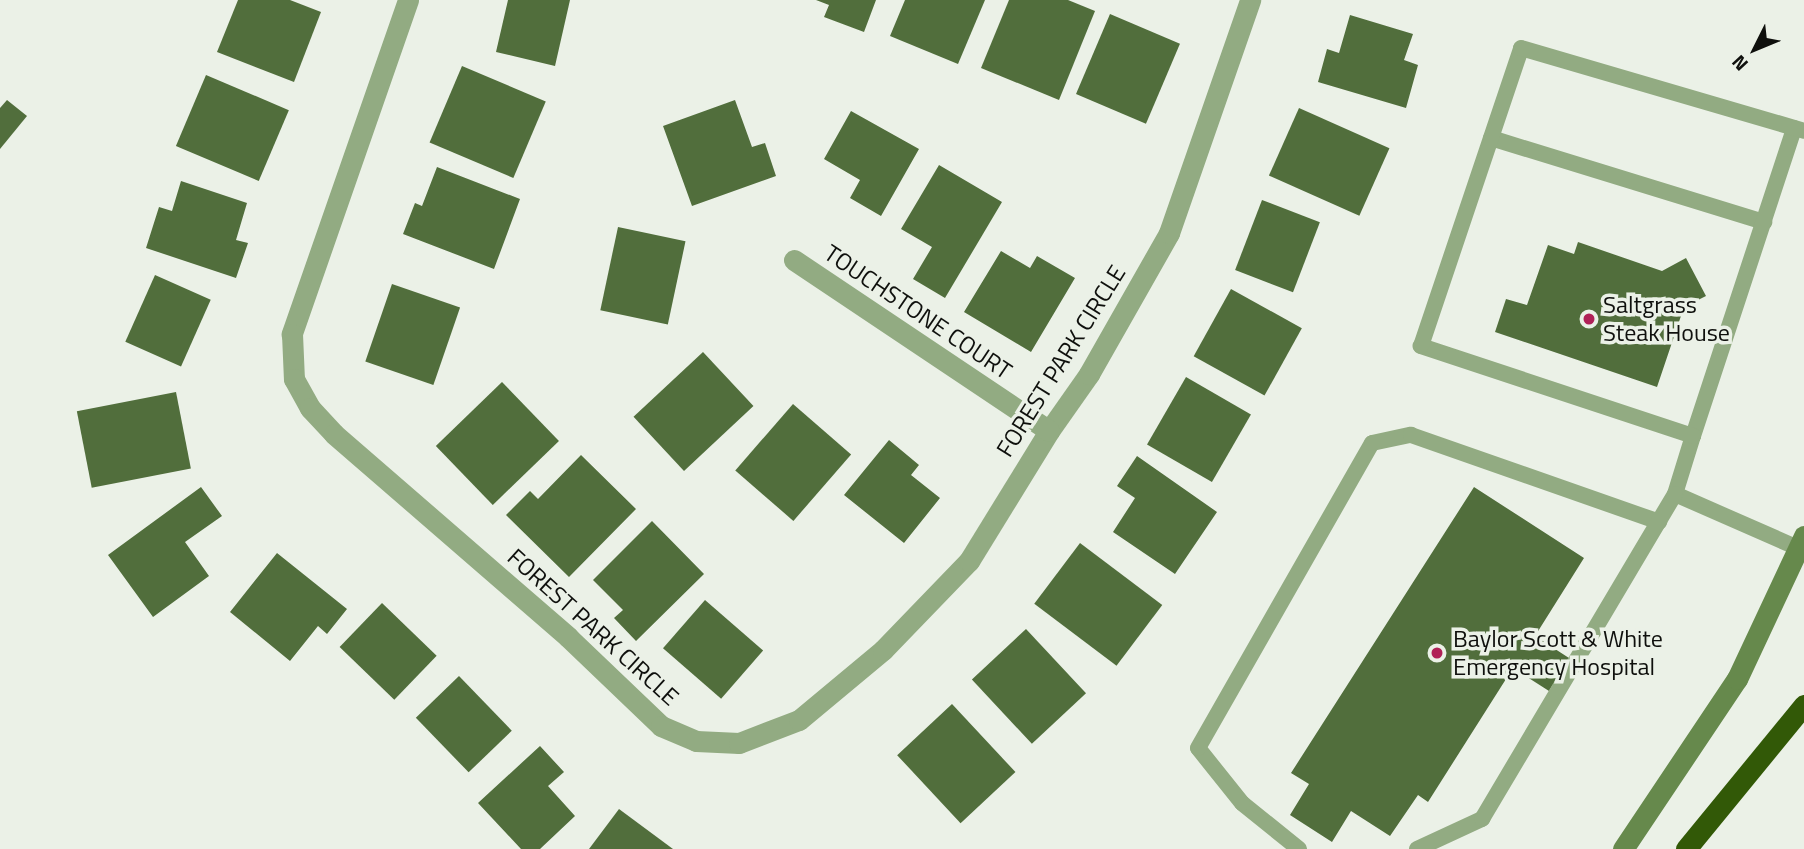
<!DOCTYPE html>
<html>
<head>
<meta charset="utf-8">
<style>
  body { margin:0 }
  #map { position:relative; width:1804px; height:849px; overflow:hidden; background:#ebf1e7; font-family:"Titillium Web",sans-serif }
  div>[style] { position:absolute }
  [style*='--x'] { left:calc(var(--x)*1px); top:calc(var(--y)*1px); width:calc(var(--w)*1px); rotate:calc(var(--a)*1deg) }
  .building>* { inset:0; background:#516e3c; transform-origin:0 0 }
  .service>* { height:16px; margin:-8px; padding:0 8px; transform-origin:8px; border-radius:8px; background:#92ab82 }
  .minor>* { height:21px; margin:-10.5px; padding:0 10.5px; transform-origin:10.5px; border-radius:10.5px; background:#92ab82 }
  .secondary>* { height:21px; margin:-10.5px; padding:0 10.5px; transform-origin:10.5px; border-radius:10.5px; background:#66894c }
  .motorway>* { height:21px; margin:-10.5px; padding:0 10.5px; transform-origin:10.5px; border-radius:10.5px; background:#325907 }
  .dots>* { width:19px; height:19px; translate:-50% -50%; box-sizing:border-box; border:4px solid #ebf1e7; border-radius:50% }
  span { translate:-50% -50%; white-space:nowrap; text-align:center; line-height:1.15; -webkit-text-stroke:7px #ebf1e7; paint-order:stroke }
  .poi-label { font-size:24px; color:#0f100d }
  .left { translate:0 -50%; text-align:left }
  .street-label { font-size:24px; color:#0f100d }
  .north { position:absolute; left:1720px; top:14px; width:70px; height:70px; -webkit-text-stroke:5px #ebf1e7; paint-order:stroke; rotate:227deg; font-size:19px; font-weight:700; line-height:28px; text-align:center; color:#0f100d }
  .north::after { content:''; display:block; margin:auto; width:24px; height:32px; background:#0f100d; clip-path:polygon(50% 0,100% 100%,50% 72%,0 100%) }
</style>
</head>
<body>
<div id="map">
  <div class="building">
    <div style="clip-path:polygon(238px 0,290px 0,321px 12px,294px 82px,217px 52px)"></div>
    <div style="clip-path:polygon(508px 0,570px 0,555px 66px,496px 52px)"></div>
    <div style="clip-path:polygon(816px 0,876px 0,864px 32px,824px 17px,829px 5px)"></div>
    <div style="clip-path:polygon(905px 0,985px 0,958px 64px,890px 36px)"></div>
    <div style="clip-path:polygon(1009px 0,1068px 0,1095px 11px,1059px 100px,981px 68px)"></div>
    <div style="left:1110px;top:14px;width:76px;height:87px;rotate:23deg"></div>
    <div style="clip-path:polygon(1350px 15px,1413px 34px,1404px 60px,1418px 65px,1406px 108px,1318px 82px,1327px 49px,1339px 53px)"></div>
    <div style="left:462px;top:66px;width:91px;height:83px;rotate:23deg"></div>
    <div style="left:206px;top:75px;width:90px;height:77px;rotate:23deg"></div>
    <div style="clip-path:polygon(7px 100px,27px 116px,0 149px,0 108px)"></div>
    <div style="clip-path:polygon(735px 100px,752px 147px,765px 143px,776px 176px,692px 206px,663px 126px)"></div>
    <div style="left:1299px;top:108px;width:99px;height:74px;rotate:24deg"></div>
    <div style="clip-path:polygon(851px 111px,919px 149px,881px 216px,850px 198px,860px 180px,824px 159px)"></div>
    <div style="clip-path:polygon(939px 165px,1002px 202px,945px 298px,913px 279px,932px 247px,901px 229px)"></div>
    <div style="clip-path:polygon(437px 167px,520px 199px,494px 269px,403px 234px,415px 203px,422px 206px)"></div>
    <div style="clip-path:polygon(181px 181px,247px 203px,236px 240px,248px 243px,236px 278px,146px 248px,159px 207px,172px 211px)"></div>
    <div style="left:1262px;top:200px;width:62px;height:75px;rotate:21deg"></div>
    <div style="left:618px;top:227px;width:69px;height:85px;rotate:12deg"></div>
    <div style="clip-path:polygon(1578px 242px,1662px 271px,1686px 258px,1706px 296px,1684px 307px,1657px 387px,1495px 332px,1506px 299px,1527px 305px,1548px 245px,1574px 254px)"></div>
    <div style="clip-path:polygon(1001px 251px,1030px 268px,1037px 256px,1075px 278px,1031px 352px,964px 312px)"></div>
    <div style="left:155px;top:275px;width:61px;height:73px;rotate:24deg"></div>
    <div style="left:392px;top:284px;width:72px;height:82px;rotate:19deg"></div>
    <div style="left:1231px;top:289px;width:81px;height:77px;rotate:29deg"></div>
    <div style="left:703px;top:352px;width:74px;height:95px;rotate:47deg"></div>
    <div style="left:1186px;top:377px;width:75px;height:78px;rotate:30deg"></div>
    <div style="left:502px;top:382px;width:82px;height:92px;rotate:46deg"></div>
    <div style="left:176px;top:392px;width:78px;height:101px;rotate:79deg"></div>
    <div style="left:793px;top:404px;width:77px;height:88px;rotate:41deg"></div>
    <div style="clip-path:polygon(889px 440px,919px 465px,911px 475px,940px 498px,904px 543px,844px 495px)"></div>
    <div style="clip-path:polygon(581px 455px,636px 509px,569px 577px,506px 515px,530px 491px,538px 499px)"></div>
    <div style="clip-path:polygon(1137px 456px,1217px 512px,1175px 574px,1113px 532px,1135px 498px,1117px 486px)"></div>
    <div style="clip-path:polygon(201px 487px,222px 516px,185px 542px,209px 576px,153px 617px,108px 555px)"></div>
    <div style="clip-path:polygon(1474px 487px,1584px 558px,1535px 636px,1569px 658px,1549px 691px,1513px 668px,1428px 802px,1418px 795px,1390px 836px,1351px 811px,1332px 842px,1290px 815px,1309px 784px,1291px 773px)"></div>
    <div style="clip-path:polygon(652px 521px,704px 574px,636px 641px,614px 618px,623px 610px,593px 580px)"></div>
    <div style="left:1080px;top:543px;width:103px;height:76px;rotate:37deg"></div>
    <div style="clip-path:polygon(277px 553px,347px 609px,327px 634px,318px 626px,290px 661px,230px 612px)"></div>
    <div style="left:705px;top:600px;width:77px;height:64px;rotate:41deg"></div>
    <div style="left:382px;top:603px;width:76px;height:61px;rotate:44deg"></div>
    <div style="left:1026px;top:629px;width:88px;height:74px;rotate:47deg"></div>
    <div style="left:459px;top:676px;width:76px;height:60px;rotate:46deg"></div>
    <div style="left:952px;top:704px;width:93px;height:75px;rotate:47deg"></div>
    <div style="clip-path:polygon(540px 746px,564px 772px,548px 786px,575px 816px,540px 849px,521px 849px,478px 803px)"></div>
    <div style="clip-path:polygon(619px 809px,673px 849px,589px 849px)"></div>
  </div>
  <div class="service">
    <div style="--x:1491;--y:138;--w:286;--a:17.1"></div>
    <div style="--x:1693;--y:436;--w:324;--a:-71.8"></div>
    <div style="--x:1798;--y:548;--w:134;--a:-156.3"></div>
    <div style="--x:1675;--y:494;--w:61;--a:-72.8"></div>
    <div style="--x:1693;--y:436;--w:287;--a:-161.7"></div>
    <div style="--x:1421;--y:346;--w:314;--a:-71.4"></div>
    <div style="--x:1521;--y:48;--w:295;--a:16.3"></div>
    <div style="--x:1299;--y:849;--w:73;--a:-141.1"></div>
    <div style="--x:1242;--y:803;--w:70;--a:-128.7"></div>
    <div style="--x:1198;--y:748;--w:351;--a:-60.3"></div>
    <div style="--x:1372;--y:443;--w:40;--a:-12"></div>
    <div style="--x:1411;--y:435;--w:263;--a:19.3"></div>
    <div style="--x:1417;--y:849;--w:72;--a:-24.8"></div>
    <div style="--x:1482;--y:819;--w:378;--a:-59.3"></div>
  </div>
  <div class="minor">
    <div style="--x:408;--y:0;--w:354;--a:109.2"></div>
    <div style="--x:292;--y:334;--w:45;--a:87.5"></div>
    <div style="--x:294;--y:379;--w:33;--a:61"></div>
    <div style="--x:310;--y:408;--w:35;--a:47"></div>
    <div style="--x:334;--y:434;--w:310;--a:40.9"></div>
    <div style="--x:568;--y:637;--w:129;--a:43.7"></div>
    <div style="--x:661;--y:726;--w:38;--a:23"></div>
    <div style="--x:696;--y:741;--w:43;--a:2.7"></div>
    <div style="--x:739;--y:743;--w:64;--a:-21"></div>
    <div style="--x:799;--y:720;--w:109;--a:-39.8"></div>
    <div style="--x:883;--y:650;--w:124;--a:-46"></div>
    <div style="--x:969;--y:561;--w:153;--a:-58.4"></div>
    <div style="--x:1049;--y:431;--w:70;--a:-54.9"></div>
    <div style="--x:1089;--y:374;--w:162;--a:-60.4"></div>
    <div style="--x:1169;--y:233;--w:247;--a:-70.8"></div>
    <div style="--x:794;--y:260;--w:307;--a:33.8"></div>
  </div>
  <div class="secondary">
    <div style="--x:1623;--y:849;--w:205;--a:-56.2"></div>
    <div style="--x:1737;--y:679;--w:158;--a:-64.9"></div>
  </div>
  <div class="motorway">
    <div style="--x:1686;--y:849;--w:186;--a:-50.7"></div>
  </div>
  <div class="dots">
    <div style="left:1589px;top:319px;background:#b02157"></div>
    <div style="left:1437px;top:653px;background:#b02157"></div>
  </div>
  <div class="poi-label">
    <span class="left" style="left:1603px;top:319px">Saltgrass<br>Steak House</span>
    <span class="left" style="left:1453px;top:653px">Baylor Scott &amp; White<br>Emergency Hospital</span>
  </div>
  <div class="street-label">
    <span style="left:918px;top:312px;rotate:34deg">TOUCHSTONE COURT</span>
    <span style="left:1061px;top:361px;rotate:-58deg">FOREST PARK CIRCLE</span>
    <span style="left:593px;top:627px;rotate:42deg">FOREST PARK CIRCLE</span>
  </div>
  <div class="north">N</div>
</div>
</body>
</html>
